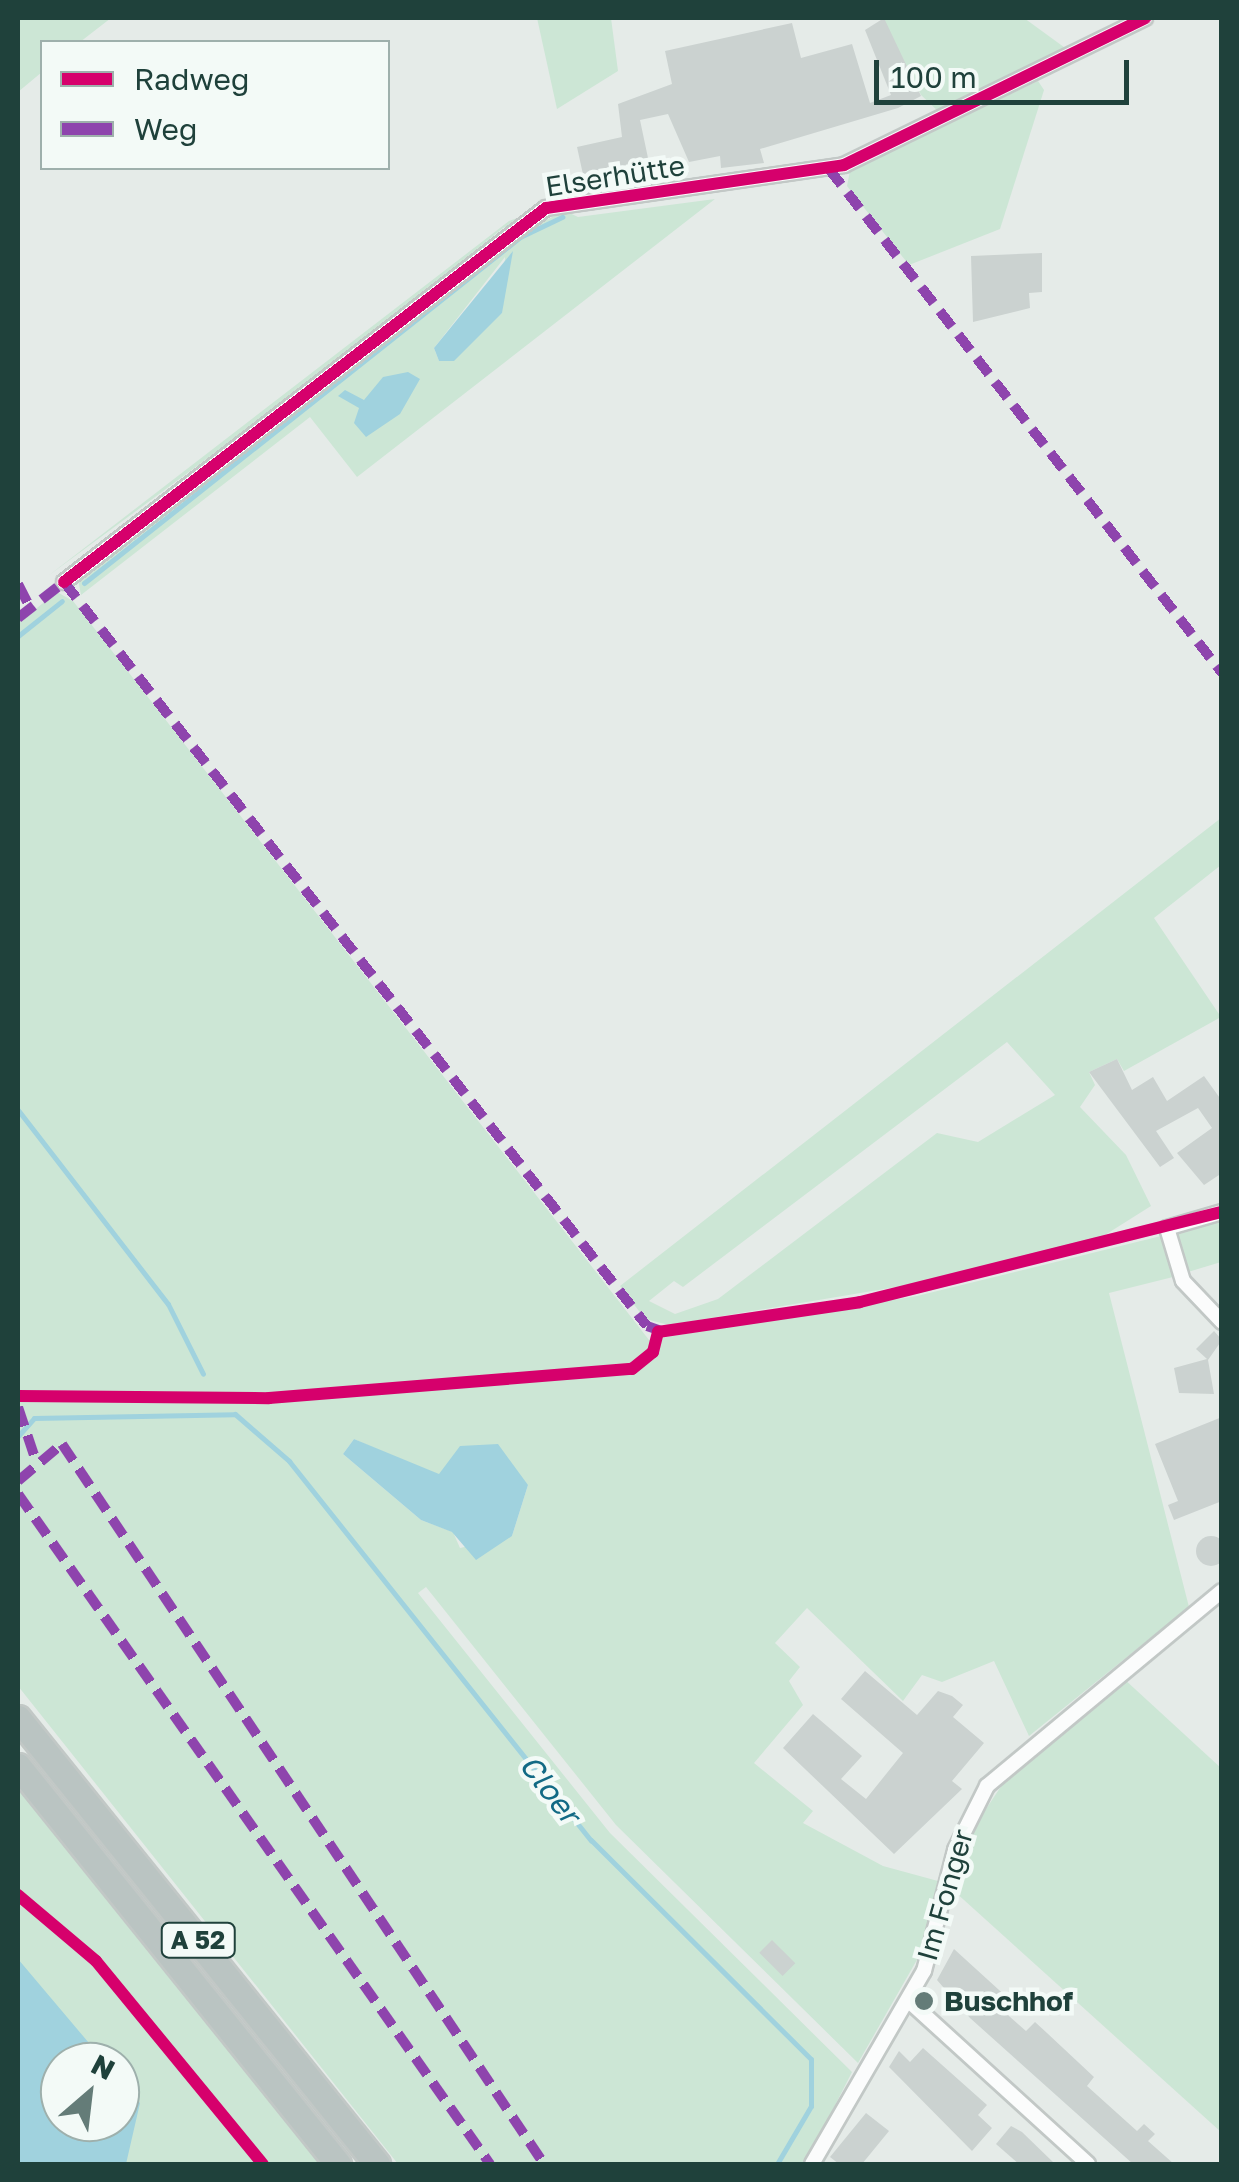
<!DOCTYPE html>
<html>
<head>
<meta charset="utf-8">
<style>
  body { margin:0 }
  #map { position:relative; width:1239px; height:2182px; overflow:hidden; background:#e5ebe8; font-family:"Golos Text",sans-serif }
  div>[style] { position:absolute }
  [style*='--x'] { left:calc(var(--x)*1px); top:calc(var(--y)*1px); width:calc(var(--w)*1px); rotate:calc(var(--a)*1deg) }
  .green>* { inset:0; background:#cce6d5 }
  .water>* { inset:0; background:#a0d2de }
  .stream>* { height:5px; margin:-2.5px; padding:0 2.5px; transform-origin:2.5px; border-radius:2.5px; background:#a0d2de }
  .building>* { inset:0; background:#cbd2d0; transform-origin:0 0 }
  .round { border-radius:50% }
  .roads { filter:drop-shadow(2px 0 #c2c8c6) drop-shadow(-2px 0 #c2c8c6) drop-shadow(0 2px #c2c8c6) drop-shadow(0 -2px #c2c8c6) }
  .minor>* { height:14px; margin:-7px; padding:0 7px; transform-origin:7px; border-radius:7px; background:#fbfcfc }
  .motorway>* { height:25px; margin:-12.5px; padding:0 12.5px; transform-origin:12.5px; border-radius:12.5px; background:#bac4c2 }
  .quiet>* { height:10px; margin-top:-5px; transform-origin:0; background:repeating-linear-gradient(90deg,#8e44ad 0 20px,transparent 0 30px) }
  .cycleway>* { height:12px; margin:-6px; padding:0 6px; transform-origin:6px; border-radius:6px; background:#d6006c }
  .dots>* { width:28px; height:28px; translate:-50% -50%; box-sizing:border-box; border:5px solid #f3faf7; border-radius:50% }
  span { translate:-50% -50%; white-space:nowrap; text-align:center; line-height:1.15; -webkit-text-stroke:9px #f3faf7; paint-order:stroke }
  .shield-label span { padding:2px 8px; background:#f3faf7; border:2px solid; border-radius:8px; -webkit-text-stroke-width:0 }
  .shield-label { font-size:25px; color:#1f413b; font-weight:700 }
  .street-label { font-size:28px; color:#1f413b }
  .poi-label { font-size:28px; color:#1f413b; font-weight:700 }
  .left { translate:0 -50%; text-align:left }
  .water-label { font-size:30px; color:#126a85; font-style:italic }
  .frame { position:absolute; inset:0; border:20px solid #1f413b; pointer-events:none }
  .legend { position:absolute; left:40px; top:40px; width:350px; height:130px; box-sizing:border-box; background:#f3faf7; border:2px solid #9eb0ac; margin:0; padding:12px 18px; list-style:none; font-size:30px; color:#1f413b }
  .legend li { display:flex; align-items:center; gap:20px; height:50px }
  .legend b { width:50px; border:2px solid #9eb0ac }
  .north { position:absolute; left:40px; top:2042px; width:100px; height:100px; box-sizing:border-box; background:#f3faf7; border:2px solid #9eb0ac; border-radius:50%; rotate:28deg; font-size:28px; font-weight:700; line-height:40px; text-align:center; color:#1f413b }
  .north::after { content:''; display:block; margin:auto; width:35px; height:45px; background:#647c78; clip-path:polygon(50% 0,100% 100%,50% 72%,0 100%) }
  .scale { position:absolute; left:874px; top:60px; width:255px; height:45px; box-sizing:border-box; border:5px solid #1f413b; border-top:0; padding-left:12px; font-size:30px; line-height:35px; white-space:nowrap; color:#1f413b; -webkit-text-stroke:8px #f3faf7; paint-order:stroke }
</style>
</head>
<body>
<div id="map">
  <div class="green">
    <div style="clip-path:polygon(18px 18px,111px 18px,80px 42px,42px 42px,42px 72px,18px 92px)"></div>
    <div style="clip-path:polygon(537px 18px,611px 18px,618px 71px,557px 109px)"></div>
    <div style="clip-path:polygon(882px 18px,1024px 18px,1068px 50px,940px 113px,921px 95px)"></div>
    <div style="clip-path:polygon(1038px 81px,1044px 90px,1000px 229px,909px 265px,847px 186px,850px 171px)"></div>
    <div style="clip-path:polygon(599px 188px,503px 228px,361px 345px,48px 576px,509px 221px)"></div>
    <div style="clip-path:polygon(evenodd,715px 199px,357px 477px,310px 417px,81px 595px,78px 579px,518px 233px,565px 211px,578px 217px,715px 199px,505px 257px,502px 313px,439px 361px,434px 348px,505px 257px)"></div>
    <div style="clip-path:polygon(evenodd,57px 592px,73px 601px,649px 1340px,917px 1296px,1161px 1236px,1173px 1277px,1109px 1293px,1189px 1607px,1029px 1736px,994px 1661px,942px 1682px,922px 1675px,903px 1701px,807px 1608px,775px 1643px,800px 1667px,789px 1681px,803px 1705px,754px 1763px,813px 1811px,803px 1823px,883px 1866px,938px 1881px,918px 1958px,858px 2063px,616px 1825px,426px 1587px,418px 1593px,610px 1833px,852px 2072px,805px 2164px,398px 2164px,18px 1686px,18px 623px,57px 592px,354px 1439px,428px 1473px,528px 1485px,512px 1536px,460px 1548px,453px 1532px,421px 1520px,343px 1454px,354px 1439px)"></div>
    <div style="clip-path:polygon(evenodd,1221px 818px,1221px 865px,1154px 918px,1221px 1017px,1124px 1071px,1117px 1059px,1089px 1072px,1095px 1085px,1080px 1107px,1126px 1155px,1151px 1206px,1097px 1240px,914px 1284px,669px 1325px,645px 1319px,620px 1286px,1221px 818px,1007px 1042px,1055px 1095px,978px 1142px,937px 1133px,718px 1299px,675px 1314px,649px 1301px,674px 1281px,683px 1287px,1007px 1042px)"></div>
    <div style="clip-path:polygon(1221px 1221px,1221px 1262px,1188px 1272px,1176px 1235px)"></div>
    <div style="clip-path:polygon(1123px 1678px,1221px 1768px,1221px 2132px,954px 1891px,970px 1833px,1004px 1782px)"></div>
    <div style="clip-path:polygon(evenodd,18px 1784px,322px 2164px,267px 2164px,94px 1956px,263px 2164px,18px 2164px,18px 1784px,60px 2062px,120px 2062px,120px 2122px,60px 2122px,60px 2062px)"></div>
  </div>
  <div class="water">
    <div style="clip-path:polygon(513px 251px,502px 313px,454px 361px,439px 361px,434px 348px)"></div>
    <div style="clip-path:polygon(408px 372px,420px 379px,400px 414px,366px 437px,354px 423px,359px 408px,338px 396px,345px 390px,364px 400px,383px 377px)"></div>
    <div style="clip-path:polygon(354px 1439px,439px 1474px,460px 1446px,498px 1444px,528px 1485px,512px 1536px,476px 1560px,452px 1532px,421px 1520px,343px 1454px)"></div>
    <div style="clip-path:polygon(18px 1959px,105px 2062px,60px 2062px,60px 2122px,120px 2122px,120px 2080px,140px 2103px,126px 2164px,18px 2164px)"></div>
  </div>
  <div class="stream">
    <div style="--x:84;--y:583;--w:557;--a:-38.43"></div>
    <div style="--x:520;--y:237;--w:47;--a:-25.5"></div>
    <div style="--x:18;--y:636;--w:56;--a:-38.5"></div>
    <div style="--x:18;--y:1110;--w:245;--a:52.3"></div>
    <div style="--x:168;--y:1304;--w:78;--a:63.4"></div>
    <div style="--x:18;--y:1436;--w:24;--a:-48"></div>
    <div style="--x:34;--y:1418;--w:201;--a:-1.1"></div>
    <div style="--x:235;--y:1414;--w:72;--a:41"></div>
    <div style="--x:289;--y:1461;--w:485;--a:51.5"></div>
    <div style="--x:591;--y:1840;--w:310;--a:44.9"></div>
    <div style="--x:811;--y:2059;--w:47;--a:90"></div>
    <div style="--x:811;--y:2106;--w:67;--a:120.4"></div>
  </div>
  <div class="building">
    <div style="clip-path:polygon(884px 18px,921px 96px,898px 108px,760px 149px,764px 163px,721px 168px,720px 156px,689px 162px,668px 114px,640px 120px,648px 158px,584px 179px,577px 147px,622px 137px,618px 104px,672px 84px,665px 51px,792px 23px,801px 58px,852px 44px,870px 103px,891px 95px,865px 30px)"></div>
    <div style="clip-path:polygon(1042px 253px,1042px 292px,1029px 293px,1030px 308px,973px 322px,971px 256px)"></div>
    <div style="clip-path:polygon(1117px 1059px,1132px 1090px,1153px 1077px,1167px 1101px,1204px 1076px,1222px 1101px,1222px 1173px,1204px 1185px,1177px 1153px,1212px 1128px,1198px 1108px,1156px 1131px,1174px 1158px,1160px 1167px,1089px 1072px)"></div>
    <div style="clip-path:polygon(1214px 1331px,1222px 1340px,1208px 1360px,1214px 1394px,1179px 1393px,1174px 1368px,1207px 1359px,1196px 1349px)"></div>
    <div style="clip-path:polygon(1222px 1417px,1222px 1501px,1174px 1520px,1168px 1505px,1178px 1501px,1155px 1444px)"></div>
    <div class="round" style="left:1196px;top:1536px;width:30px;height:30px"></div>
    <div style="clip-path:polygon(865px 1671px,917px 1715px,938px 1691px,952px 1696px,963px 1705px,953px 1717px,984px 1743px,952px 1781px,962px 1789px,894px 1854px,783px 1748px,813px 1714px,862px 1756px,841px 1779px,866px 1799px,903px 1753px,841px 1699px)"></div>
    <div style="left:772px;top:1940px;width:33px;height:18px;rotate:45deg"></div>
    <div style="clip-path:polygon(954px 1949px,1010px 2000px,1001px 2009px,1026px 2031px,1035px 2022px,1047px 2033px,1094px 2077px,1087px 2086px,1137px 2131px,1144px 2124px,1155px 2134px,1148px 2141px,1174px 2164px,1133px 2164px,970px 2018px,937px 1980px)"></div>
    <div style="clip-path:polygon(923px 2048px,987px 2105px,978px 2115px,992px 2128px,972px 2151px,889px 2067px,899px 2051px,910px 2062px)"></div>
    <div style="clip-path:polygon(866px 2113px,889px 2131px,862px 2164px,839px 2164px,830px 2157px)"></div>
    <div style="clip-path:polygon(1011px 2126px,1022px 2132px,1055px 2164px,1019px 2164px,996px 2144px)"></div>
  </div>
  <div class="roads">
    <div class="minor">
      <div style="--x:64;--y:582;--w:610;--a:-37.81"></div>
      <div style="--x:546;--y:208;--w:301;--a:-8.2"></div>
      <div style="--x:844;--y:165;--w:335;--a:-26"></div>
      <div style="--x:1222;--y:1212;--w:57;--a:163.8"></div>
      <div style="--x:1167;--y:1228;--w:55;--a:73.2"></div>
      <div style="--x:1183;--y:1281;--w:57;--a:46.4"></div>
      <div style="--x:909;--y:2001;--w:242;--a:42.3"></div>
      <div style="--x:812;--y:2164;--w:223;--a:-59.9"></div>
      <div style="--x:924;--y:1971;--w:125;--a:-75.6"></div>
      <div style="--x:955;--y:1850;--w:72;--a:-63.4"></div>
      <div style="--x:987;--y:1786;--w:305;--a:-39.7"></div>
    </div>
    <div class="motorway">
      <div style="--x:18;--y:1718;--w:573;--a:51.17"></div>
      <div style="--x:18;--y:1766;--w:511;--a:51.2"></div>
    </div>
  </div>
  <div class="quiet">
    <div style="--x:829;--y:169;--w:639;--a:52.05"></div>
    <div style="--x:18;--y:584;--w:27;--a:63"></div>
    <div style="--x:18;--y:618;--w:58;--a:-38"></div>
    <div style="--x:64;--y:582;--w:945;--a:51.92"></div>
    <div style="--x:647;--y:1326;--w:18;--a:19"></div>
    <div style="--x:18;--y:1407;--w:57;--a:71.6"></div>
    <div style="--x:18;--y:1481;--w:57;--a:-40.1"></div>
    <div style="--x:62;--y:1444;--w:866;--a:56.2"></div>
    <div style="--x:18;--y:1494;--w:820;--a:54.84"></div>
  </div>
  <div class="cycleway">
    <div style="--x:64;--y:582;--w:610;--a:-37.81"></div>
    <div style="--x:546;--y:208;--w:301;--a:-8.2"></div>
    <div style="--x:844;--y:165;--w:335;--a:-26"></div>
    <div style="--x:18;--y:1396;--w:251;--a:0.5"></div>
    <div style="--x:269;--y:1398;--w:364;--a:-4.6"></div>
    <div style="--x:632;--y:1369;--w:27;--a:-39"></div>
    <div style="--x:653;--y:1352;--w:21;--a:-76"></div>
    <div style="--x:658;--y:1332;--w:204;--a:-8.4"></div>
    <div style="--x:860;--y:1302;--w:373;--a:-14"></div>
    <div style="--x:18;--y:1895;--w:102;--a:40.2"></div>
    <div style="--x:96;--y:1961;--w:263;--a:50.6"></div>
  </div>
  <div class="dots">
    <div style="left:924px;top:2001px;background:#647c78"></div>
  </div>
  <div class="shield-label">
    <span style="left:198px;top:1940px">A 52</span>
  </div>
  <div class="street-label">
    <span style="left:615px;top:176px;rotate:-9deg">Elserhütte</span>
    <span style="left:945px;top:1895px;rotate:-74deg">Im Fonger</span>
  </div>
  <div class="poi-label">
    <span class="left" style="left:944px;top:2001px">Buschhof</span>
  </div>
  <div class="water-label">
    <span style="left:550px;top:1789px;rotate:52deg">Cloer</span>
  </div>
  <div class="frame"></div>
  <ul class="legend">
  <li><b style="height:12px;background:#d6006c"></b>Radweg</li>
  <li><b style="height:12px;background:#8e44ad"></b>Weg</li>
  </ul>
  <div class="north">N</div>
  <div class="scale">100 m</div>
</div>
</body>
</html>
